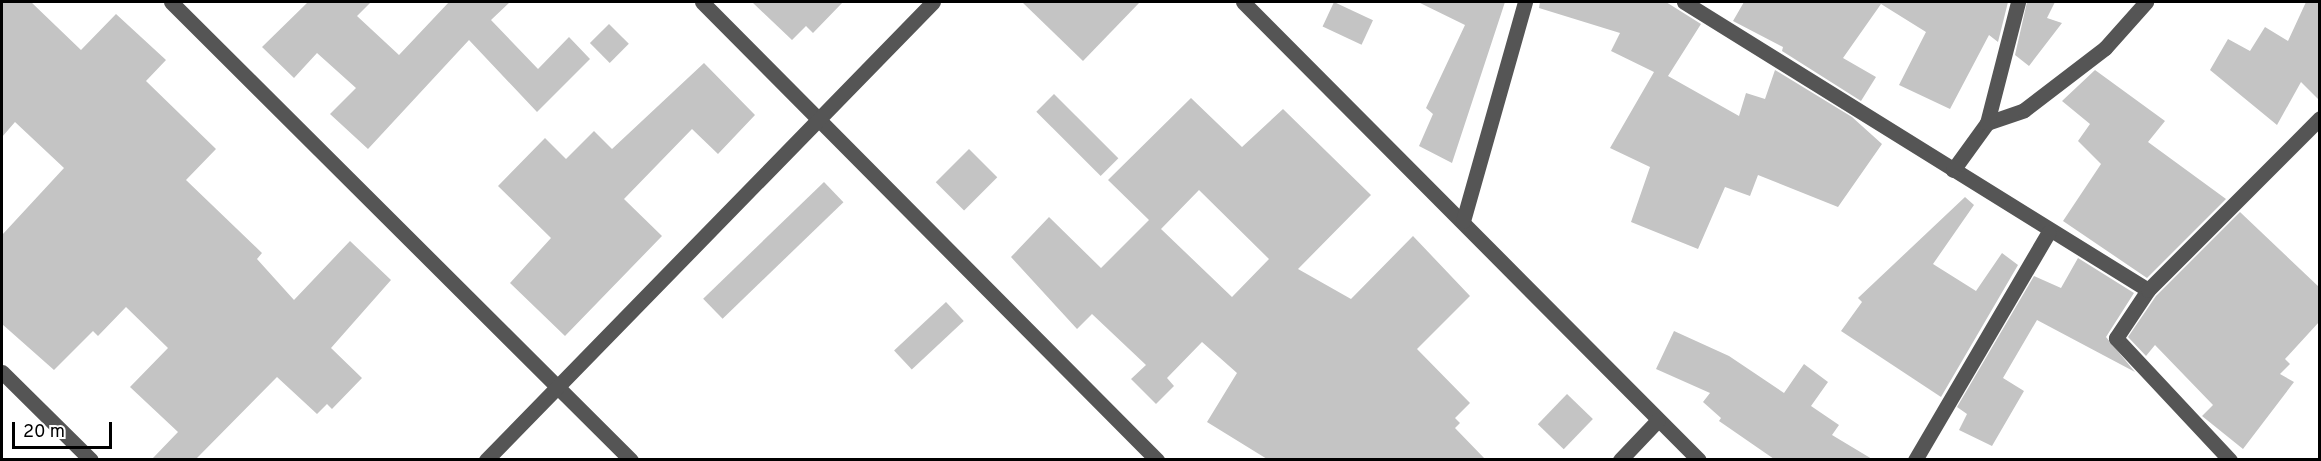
<!DOCTYPE html>
<html>
<head>
<meta charset="utf-8">
<style>
  body { margin:0 }
  #map { position:relative; width:2321px; height:461px; overflow:hidden; background:#fff; font-family:Overpass,sans-serif }
  div>[style] { position:absolute }
  [style*='--x'] { left:calc(var(--x)*1px); top:calc(var(--y)*1px); width:calc(var(--w)*1px); rotate:calc(var(--a)*1deg) }
  .building>* { inset:0; background:#c4c4c4; transform-origin:0 0 }
  .minor>* { height:15px; margin:-7.5px; padding:0 7.5px; transform-origin:7.5px; border-radius:7.5px; background:#555 }
  span { translate:-50% -50%; white-space:nowrap; text-align:center; line-height:1.15; -webkit-text-stroke:4.5px #fff; paint-order:stroke }
  .frame { position:absolute; inset:0; border:3px solid #000; pointer-events:none }
  .scale { position:absolute; left:12px; top:422px; width:100px; height:27px; box-sizing:border-box; border:3px solid #000; border-top:0; padding-left:8px; font-size:18px; line-height:21px; white-space:nowrap; color:#000; -webkit-text-stroke:4px #fff; paint-order:stroke }
</style>
</head>
<body>
<div id="map">
  <div class="building">
    <div style="clip-path:polygon(2px 2px,31px 2px,81px 50px,116px 14px,166px 60px,146px 81px,216px 149px,186px 180px,262px 253px,257px 259px,294px 300px,350px 241px,391px 280px,331px 348px,362px 378px,332px 409px,327px 404px,317px 414px,277px 377px,196px 459px,152px 459px,178px 432px,130px 387px,168px 348px,126px 307px,98px 336px,93px 331px,54px 370px,2px 324px,2px 235px,64px 168px,15px 122px,2px 137px)"></div>
    <div style="clip-path:polygon(308px 2px,371px 2px,357px 16px,399px 55px,449px 2px,510px 2px,491px 20px,538px 69px,569px 37px,590px 59px,537px 112px,469px 40px,368px 149px,330px 114px,356px 88px,317px 53px,294px 78px,262px 47px)"></div>
    <div style="clip-path:polygon(752px 2px,843px 2px,813px 33px,806px 26px,792px 40px)"></div>
    <div style="clip-path:polygon(1022px 2px,1140px 2px,1083px 61px)"></div>
    <div style="left:1334px;top:2px;width:43px;height:27px;rotate:25deg"></div>
    <div style="clip-path:polygon(1418px 2px,1505px 2px,1452px 163px,1419px 146px,1433px 114px,1426px 108px,1465px 25px)"></div>
    <div style="clip-path:polygon(1540px 2px,1666px 2px,1701px 24px,1668px 76px,1739px 116px,1746px 93px,1765px 99px,1775px 70px,1852px 117px,1882px 144px,1838px 207px,1758px 175px,1750px 196px,1725px 187px,1698px 249px,1631px 222px,1650px 167px,1610px 148px,1654px 72px,1611px 51px,1620px 33px,1539px 8px)"></div>
    <div style="clip-path:polygon(1744px 2px,2008px 2px,1998px 42px,1989px 35px,1950px 109px,1899px 85px,1926px 32px,1881px 4px,1843px 58px,1876px 77px,1861px 101px,1782px 51px,1783px 47px,1733px 21px)"></div>
    <div style="clip-path:polygon(2027px 2px,2055px 2px,2047px 18px,2062px 23px,2029px 66px,2015px 55px)"></div>
    <div style="clip-path:polygon(2306px 2px,2319px 2px,2319px 100px,2301px 82px,2277px 125px,2210px 70px,2228px 39px,2250px 51px,2265px 27px,2288px 41px)"></div>
    <div style="left:609px;top:24px;width:28px;height:27px;rotate:45deg"></div>
    <div style="clip-path:polygon(704px 63px,755px 115px,718px 154px,692px 129px,624px 199px,662px 236px,565px 336px,510px 283px,551px 238px,498px 186px,545px 138px,566px 159px,594px 131px,612px 149px)"></div>
    <div style="clip-path:polygon(2095px 70px,2165px 121px,2148px 142px,2226px 199px,2147px 278px,2063px 221px,2101px 164px,2078px 141px,2090px 124px,2062px 101px)"></div>
    <div style="left:1054px;top:94px;width:91px;height:25px;rotate:45deg"></div>
    <div style="clip-path:polygon(evenodd,1191px 98px,1242px 147px,1283px 109px,1371px 195px,1298px 269px,1351px 299px,1413px 236px,1470px 296px,1417px 349px,1470px 403px,1455px 418px,1460px 423px,1455px 428px,1485px 459px,1267px 459px,1207px 422px,1237px 373px,1202px 342px,1167px 378px,1174px 386px,1156px 404px,1131px 379px,1146px 365px,1092px 314px,1077px 329px,1011px 257px,1049px 217px,1101px 268px,1149px 220px,1108px 180px,1191px 98px,1199px 190px,1269px 259px,1232px 297px,1161px 229px,1199px 190px)"></div>
    <div style="left:969px;top:149px;width:40px;height:47px;rotate:45deg"></div>
    <div style="left:824px;top:182px;width:28px;height:168px;rotate:46deg"></div>
    <div style="clip-path:polygon(1965px 197px,1974px 205px,1933px 264px,1976px 291px,2002px 253px,2018px 265px,1941px 397px,1841px 331px,1862px 302px,1858px 298px)"></div>
    <div style="clip-path:polygon(2240px 212px,2319px 287px,2319px 322px,2285px 359px,2290px 364px,2280px 374px,2294px 382px,2243px 449px,2202px 416px,2213px 405px,2155px 345px,2146px 356px,2128px 337px,2156px 296px)"></div>
    <div style="clip-path:polygon(2078px 258px,2134px 293px,2106px 337px,2135px 372px,2037px 320px,2003px 378px,2024px 391px,1992px 446px,1959px 430px,1967px 414px,1957px 407px,2034px 276px,2061px 288px)"></div>
    <div style="left:946px;top:302px;width:26px;height:71px;rotate:47deg"></div>
    <div style="clip-path:polygon(1674px 331px,1729px 356px,1784px 393px,1804px 364px,1828px 382px,1811px 406px,1839px 425px,1832px 435px,1872px 459px,1774px 459px,1719px 421px,1721px 418px,1703px 402px,1710px 393px,1656px 369px)"></div>
    <div style="left:1567px;top:394px;width:36px;height:42px;rotate:44deg"></div>
  </div>
  <div class="minor">
    <div style="--x:171;--y:2;--w:649;--a:44.88"></div>
    <div style="--x:702;--y:2;--w:646;--a:45.19"></div>
    <div style="--x:1243;--y:2;--w:646;--a:45.13"></div>
    <div style="--x:1684;--y:2;--w:546;--a:31.83"></div>
    <div style="--x:1987;--y:123;--w:39;--a:-19"></div>
    <div style="--x:2024;--y:110;--w:102;--a:-37.4"></div>
    <div style="--x:2105;--y:48;--w:62;--a:-48.3"></div>
    <div style="--x:1953;--y:170;--w:58;--a:-54.1"></div>
    <div style="--x:1987;--y:123;--w:125;--a:-75.6"></div>
    <div style="--x:1463;--y:221;--w:228;--a:-74.2"></div>
    <div style="--x:2;--y:372;--w:125;--a:44.7"></div>
    <div style="--x:486;--y:460;--w:640;--a:-45.7"></div>
    <div style="--x:1620;--y:460;--w:55;--a:-46.5"></div>
    <div style="--x:1915;--y:460;--w:264;--a:-59.6"></div>
    <div style="--x:2230;--y:460;--w:167;--a:-133.1"></div>
    <div style="--x:2116;--y:338;--w:58;--a:-56.3"></div>
    <div style="--x:2148;--y:290;--w:243;--a:-45"></div>
  </div>
  <div class="frame"></div>
  <div class="scale">20 m</div>
</div>
</body>
</html>
